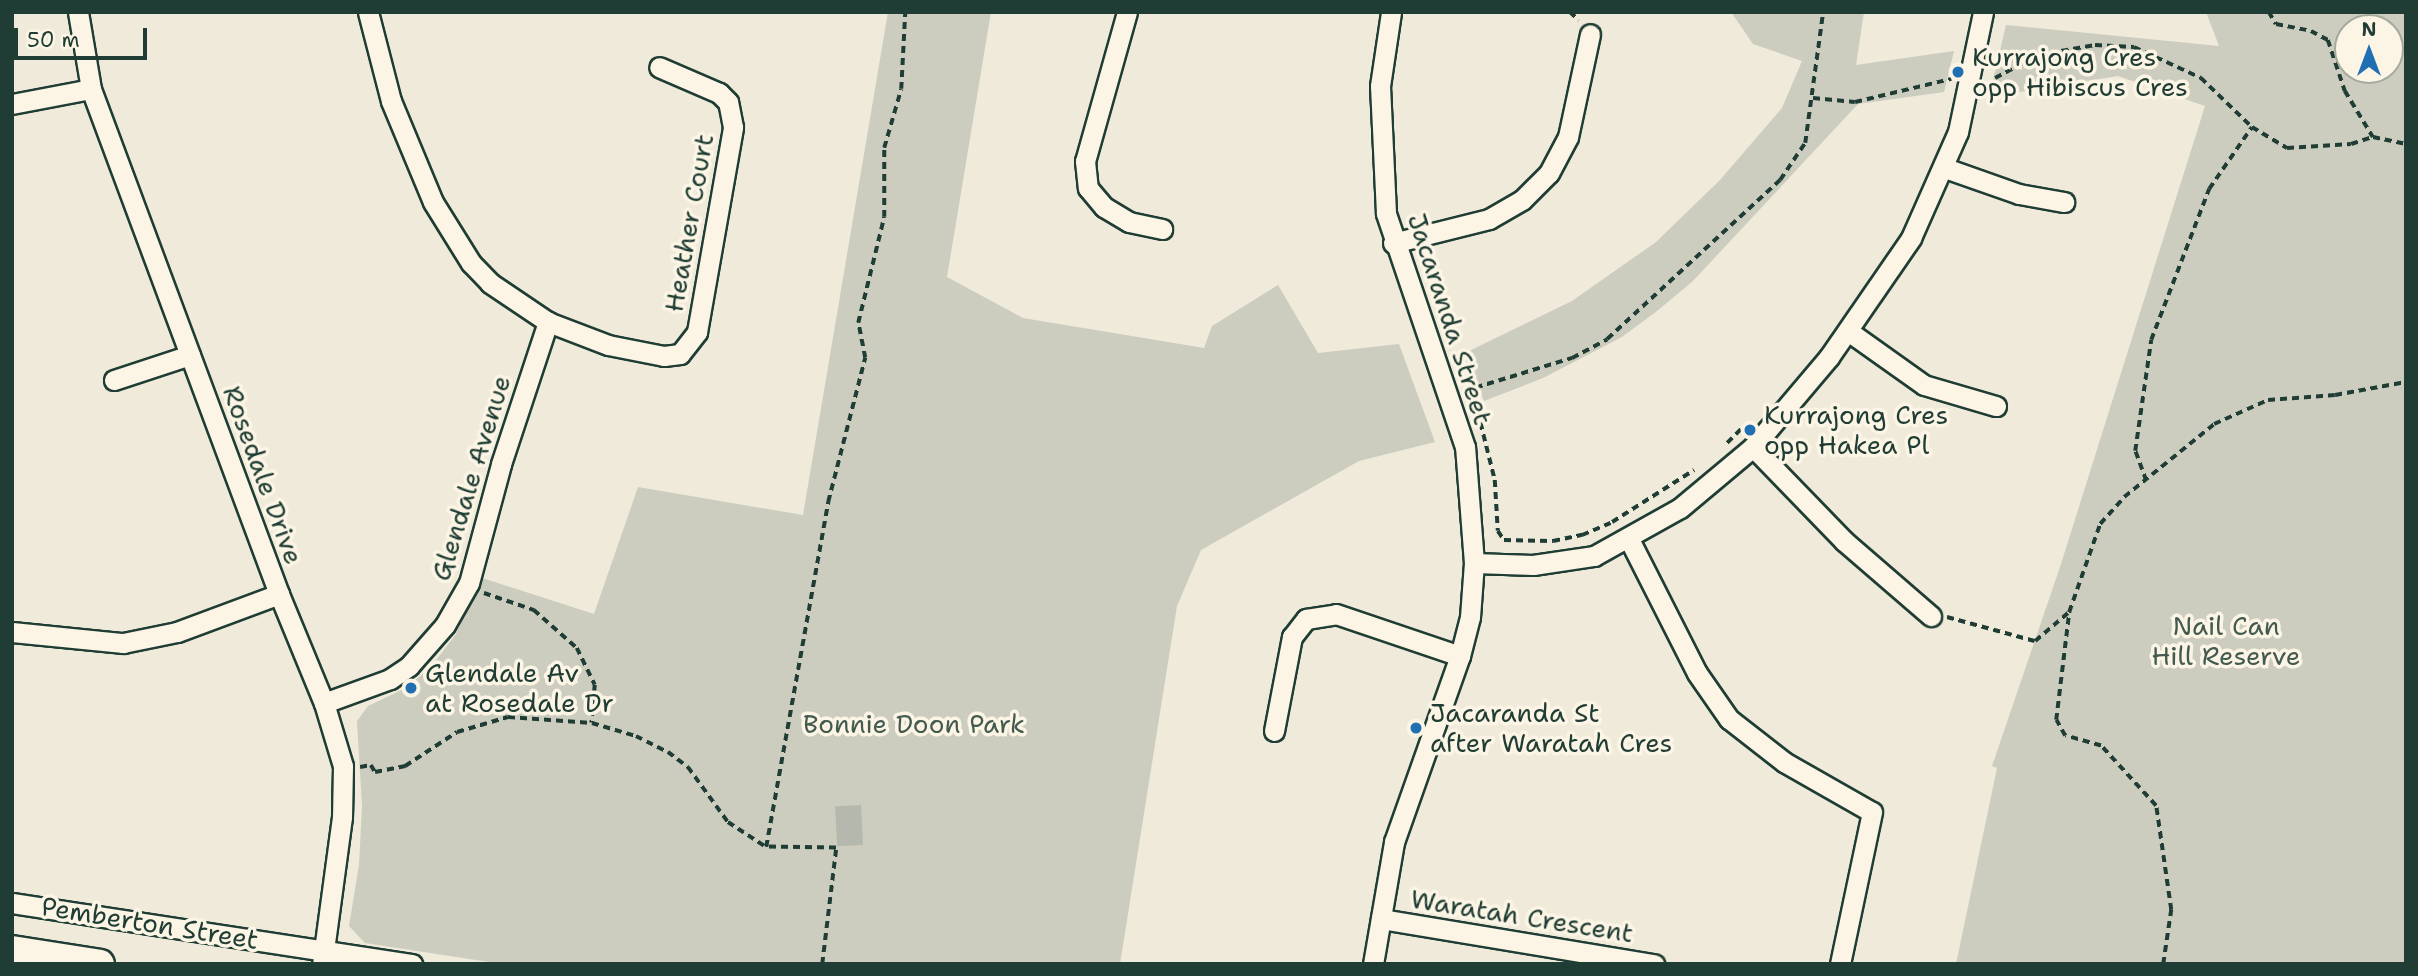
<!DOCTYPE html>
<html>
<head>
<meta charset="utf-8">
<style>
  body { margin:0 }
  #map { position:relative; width:2418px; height:976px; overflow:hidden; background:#efeada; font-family:"Shantell Sans",sans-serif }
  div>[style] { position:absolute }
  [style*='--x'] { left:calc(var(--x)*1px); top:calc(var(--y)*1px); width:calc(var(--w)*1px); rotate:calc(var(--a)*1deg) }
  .green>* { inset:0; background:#cccdbf }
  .building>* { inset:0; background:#b5b9ad; transform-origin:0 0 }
  .path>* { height:3.5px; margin-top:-1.75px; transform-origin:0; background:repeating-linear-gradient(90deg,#1f3d34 0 7px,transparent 0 12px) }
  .roads { filter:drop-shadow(2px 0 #1f3d34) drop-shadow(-2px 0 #1f3d34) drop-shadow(0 2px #1f3d34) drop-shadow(0 -2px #1f3d34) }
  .minor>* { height:19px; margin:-9.5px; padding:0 9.5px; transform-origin:9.5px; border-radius:9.5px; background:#fcf5e5 }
  .secondary>* { height:28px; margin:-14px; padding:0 14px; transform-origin:14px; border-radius:14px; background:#fcf5e5 }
  .dots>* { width:19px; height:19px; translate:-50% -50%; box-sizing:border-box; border:4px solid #fcf5e5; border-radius:50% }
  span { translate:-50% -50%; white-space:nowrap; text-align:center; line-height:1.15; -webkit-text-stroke:7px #fcf5e5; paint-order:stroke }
  .poi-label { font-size:26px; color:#1f3d34 }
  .left { translate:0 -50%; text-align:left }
  .street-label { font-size:26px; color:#1f3d34 }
  .park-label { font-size:26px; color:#425a50 }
  .frame { position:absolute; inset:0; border:14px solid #1f3d34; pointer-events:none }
  .north { position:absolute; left:2334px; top:14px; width:70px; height:70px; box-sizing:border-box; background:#fcf5e5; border:2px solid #a4ab9e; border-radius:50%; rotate:0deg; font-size:19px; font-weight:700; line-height:28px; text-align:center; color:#1f3d34 }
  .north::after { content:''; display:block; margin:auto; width:24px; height:32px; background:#1f6fb2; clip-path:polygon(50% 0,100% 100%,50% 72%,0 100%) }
  .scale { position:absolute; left:14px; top:28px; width:133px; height:32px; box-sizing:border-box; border:4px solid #1f3d34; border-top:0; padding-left:9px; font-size:21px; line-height:24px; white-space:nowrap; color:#1f3d34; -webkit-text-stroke:5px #fcf5e5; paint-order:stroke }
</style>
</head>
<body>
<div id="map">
  <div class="green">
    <div style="clip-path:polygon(888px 12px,991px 12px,947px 277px,1023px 318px,1204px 348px,1212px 326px,1278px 285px,1318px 353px,1399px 344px,1435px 442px,1359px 461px,1201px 550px,1177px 606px,1120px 964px,502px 964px,365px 943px,349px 926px,359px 865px,362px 806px,357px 721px,368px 706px,406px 688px,431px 667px,456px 634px,479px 577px,594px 614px,638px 487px,803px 515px)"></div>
    <div style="clip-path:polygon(1731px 12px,1864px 12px,1856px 65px,1954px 51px,1944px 92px,1858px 104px,1693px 281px,1657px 311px,1622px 337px,1543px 378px,1484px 401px,1463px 354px,1572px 301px,1656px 242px,1720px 180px,1782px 108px,1802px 61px,1753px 44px)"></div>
    <div style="clip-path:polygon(evenodd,2206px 12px,2406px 12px,2406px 964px,1956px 964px,1997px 768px,1992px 766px,2061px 564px,2205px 106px,2118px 76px,1989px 97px,2006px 25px,2219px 46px,2206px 12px,2348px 28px,2390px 28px,2390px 70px,2348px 70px,2348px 28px)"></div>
  </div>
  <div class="building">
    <div style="left:861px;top:805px;width:40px;height:26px;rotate:87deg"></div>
  </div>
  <div class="path">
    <div style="--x:1570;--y:12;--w:12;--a:42"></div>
    <div style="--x:2269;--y:12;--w:14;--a:60"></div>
    <div style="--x:2276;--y:24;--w:36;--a:11"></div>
    <div style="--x:2311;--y:31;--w:19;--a:28"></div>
    <div style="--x:2328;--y:40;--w:54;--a:71.6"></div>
    <div style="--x:2345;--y:91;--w:54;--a:58.7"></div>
    <div style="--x:2373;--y:137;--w:34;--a:12"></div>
    <div style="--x:1995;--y:78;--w:49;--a:-28.1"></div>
    <div style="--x:2038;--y:55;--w:58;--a:-10"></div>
    <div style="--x:2095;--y:45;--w:39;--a:3"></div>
    <div style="--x:2134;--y:47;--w:74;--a:24.8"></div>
    <div style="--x:2201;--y:78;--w:71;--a:43.9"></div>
    <div style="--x:2252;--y:127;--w:41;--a:31"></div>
    <div style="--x:2287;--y:148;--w:64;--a:-3.6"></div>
    <div style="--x:2351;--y:144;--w:23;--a:-18"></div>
    <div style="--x:1813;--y:98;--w:42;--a:5.4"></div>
    <div style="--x:1855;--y:102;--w:99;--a:-13.5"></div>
    <div style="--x:1472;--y:388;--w:95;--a:76"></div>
    <div style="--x:1495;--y:480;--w:51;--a:86.6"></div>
    <div style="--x:1498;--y:531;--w:11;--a:56"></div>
    <div style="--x:1504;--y:540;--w:49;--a:1.2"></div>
    <div style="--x:1553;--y:541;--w:30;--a:-12"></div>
    <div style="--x:1582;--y:535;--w:33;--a:-23"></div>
    <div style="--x:1612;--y:522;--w:97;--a:-32.4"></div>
    <div style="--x:1464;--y:391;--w:113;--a:-17"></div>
    <div style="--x:1572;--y:358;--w:40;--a:-28"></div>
    <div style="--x:1607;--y:339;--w:235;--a:-42.6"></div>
    <div style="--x:1780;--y:180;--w:45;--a:-56"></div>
    <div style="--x:1805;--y:143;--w:132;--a:-82.2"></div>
    <div style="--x:1727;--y:443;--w:24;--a:-45"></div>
    <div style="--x:2146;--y:481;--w:32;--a:-110"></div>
    <div style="--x:2135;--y:451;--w:112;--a:-81.8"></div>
    <div style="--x:2151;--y:340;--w:162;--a:-69"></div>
    <div style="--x:2209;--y:189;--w:75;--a:-55.3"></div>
    <div style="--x:484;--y:593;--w:53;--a:18.8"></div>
    <div style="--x:534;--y:610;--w:57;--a:41.5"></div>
    <div style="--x:577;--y:648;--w:41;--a:64.1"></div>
    <div style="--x:595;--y:685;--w:38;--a:95"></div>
    <div style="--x:1947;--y:617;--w:91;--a:15.3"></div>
    <div style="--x:2035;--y:641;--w:45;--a:-40.5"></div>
    <div style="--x:360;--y:767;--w:11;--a:-10"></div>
    <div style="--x:371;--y:765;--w:8;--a:60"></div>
    <div style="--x:375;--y:772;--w:31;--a:-11"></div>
    <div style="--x:405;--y:766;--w:62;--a:-33.2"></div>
    <div style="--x:457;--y:732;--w:53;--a:-16.4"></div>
    <div style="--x:508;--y:717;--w:84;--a:4.1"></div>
    <div style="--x:592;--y:723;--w:46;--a:16.5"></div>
    <div style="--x:636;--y:736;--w:36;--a:27"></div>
    <div style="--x:668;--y:752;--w:25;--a:37"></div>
    <div style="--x:688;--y:767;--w:68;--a:54"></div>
    <div style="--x:728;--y:822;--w:45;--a:33.3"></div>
    <div style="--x:822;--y:964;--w:117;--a:-83.1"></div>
    <div style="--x:836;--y:848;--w:70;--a:-179.2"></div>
    <div style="--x:766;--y:847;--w:351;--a:-79.8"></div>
    <div style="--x:828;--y:502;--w:149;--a:-75.6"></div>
    <div style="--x:865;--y:358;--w:36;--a:-101"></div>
    <div style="--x:858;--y:323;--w:109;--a:-76.2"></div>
    <div style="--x:884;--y:217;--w:69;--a:-90"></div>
    <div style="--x:884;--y:148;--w:61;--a:-73.9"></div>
    <div style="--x:901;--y:89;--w:77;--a:-87"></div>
    <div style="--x:2163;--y:964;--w:55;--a:-81.6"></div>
    <div style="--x:2171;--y:910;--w:105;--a:-98.2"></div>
    <div style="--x:2156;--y:806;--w:81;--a:-132.5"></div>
    <div style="--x:2101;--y:746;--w:37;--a:-164"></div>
    <div style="--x:2065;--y:736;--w:18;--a:-119"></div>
    <div style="--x:2056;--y:720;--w:109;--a:-83.1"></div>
    <div style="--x:2069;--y:612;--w:93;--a:-70.6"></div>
    <div style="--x:2100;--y:524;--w:36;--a:-48"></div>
    <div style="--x:2124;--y:497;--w:116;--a:-39"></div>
    <div style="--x:2214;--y:424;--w:59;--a:-24"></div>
    <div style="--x:2268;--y:400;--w:67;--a:-4.3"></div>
    <div style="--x:2335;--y:395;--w:72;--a:-10.4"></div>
  </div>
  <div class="roads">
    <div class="minor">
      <div style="--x:78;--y:12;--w:78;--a:80.4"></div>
      <div style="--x:91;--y:89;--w:539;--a:69.58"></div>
      <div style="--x:279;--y:594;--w:118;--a:67.6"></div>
      <div style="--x:324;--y:703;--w:66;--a:73.2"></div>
      <div style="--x:343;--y:766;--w:51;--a:91.1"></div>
      <div style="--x:342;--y:817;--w:148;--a:97.7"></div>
      <div style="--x:368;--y:12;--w:92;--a:75.5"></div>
      <div style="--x:391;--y:101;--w:109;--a:67.4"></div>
      <div style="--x:433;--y:202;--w:72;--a:58.1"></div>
      <div style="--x:471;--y:263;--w:28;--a:46"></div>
      <div style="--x:490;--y:283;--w:70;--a:33.9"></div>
      <div style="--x:548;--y:322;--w:64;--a:21"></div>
      <div style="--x:608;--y:345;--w:57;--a:11.1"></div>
      <div style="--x:664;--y:356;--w:16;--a:-7"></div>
      <div style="--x:680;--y:354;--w:28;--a:-52"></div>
      <div style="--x:697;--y:332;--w:208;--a:-80"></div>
      <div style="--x:733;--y:127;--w:25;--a:-101"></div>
      <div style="--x:728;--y:102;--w:13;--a:-135"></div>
      <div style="--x:719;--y:93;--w:65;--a:-156.6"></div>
      <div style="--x:1127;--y:12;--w:155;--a:105.7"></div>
      <div style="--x:1085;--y:161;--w:27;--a:84"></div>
      <div style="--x:1088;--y:188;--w:25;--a:50"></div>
      <div style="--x:1104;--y:207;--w:29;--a:31"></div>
      <div style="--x:1129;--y:222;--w:34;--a:12"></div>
      <div style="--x:12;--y:104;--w:80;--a:-10.8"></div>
      <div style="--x:1945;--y:168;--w:78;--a:19.4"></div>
      <div style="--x:2019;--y:194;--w:46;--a:10.1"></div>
      <div style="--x:1393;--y:243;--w:99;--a:-14"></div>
      <div style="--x:1489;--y:219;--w:38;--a:-30"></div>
      <div style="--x:1522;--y:200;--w:38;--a:-45"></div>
      <div style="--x:1549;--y:173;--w:41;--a:-62.2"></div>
      <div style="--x:1568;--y:137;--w:105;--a:-77.9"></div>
      <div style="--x:1848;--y:331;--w:93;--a:35.4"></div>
      <div style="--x:1924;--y:385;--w:75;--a:16.3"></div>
      <div style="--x:114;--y:380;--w:80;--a:-18.2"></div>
      <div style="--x:1753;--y:447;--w:131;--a:45.9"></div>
      <div style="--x:1844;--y:541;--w:115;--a:40.8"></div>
      <div style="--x:1629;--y:539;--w:150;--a:63.1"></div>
      <div style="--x:1697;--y:673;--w:56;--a:55.2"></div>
      <div style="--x:1729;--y:719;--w:70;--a:38"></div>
      <div style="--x:1784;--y:762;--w:101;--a:29.6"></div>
      <div style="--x:1872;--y:812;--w:155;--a:101.9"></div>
      <div style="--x:1474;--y:563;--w:59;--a:1.9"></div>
      <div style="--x:1533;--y:565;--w:62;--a:-8.4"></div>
      <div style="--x:1594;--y:556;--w:98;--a:-29.2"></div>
      <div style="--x:1680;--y:508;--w:95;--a:-39.9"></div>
      <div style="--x:1753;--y:447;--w:118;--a:-49.8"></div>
      <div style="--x:1829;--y:357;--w:145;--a:-55.4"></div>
      <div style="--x:1911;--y:238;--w:116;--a:-66.1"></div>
      <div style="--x:1958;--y:132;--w:123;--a:-78.2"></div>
      <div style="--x:12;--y:632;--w:112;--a:5.7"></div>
      <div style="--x:123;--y:643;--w:55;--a:-11.5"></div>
      <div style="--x:177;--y:632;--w:109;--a:-20.4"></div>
      <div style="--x:324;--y:703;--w:70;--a:-20"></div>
      <div style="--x:390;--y:679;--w:23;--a:-34"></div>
      <div style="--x:409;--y:666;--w:55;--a:-48.7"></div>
      <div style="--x:445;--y:625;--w:48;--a:-60.3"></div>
      <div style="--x:469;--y:583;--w:123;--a:-74.9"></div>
      <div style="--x:501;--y:464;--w:150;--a:-71.7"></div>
      <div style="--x:1274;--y:731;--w:96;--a:-79.2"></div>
      <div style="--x:1292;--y:637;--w:23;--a:-52"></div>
      <div style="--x:1306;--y:619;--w:30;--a:-9"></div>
      <div style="--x:1336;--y:614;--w:131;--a:18.7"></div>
      <div style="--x:12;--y:903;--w:405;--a:8.7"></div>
      <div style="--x:1381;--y:919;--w:277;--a:9.4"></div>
      <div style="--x:1373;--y:964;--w:124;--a:-80.2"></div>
      <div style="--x:1394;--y:842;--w:197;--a:-70.5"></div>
      <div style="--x:1460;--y:656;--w:40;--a:-75.6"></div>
      <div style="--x:1470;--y:617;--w:54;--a:-85.8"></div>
      <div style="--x:1474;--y:563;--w:116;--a:-94.4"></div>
      <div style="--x:1465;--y:447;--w:247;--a:-108.7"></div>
      <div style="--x:1386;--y:213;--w:127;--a:-92.7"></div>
      <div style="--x:1380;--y:86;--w:75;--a:-81.5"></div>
    </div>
    <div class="secondary">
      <div style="--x:12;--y:950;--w:89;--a:9"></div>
    </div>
  </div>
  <div class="dots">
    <div style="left:1958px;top:72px;background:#1f6fb2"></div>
    <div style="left:1750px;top:430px;background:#1f6fb2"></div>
    <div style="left:411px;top:688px;background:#1f6fb2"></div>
    <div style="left:1416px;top:728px;background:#1f6fb2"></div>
  </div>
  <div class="poi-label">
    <span class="left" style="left:1972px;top:72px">Kurrajong Cres<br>opp Hibiscus Cres</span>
    <span class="left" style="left:1764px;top:430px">Kurrajong Cres<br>opp Hakea Pl</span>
    <span class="left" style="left:425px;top:688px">Glendale Av<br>at Rosedale Dr</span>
    <span class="left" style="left:1430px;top:728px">Jacaranda St<br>after Waratah Cres</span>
  </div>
  <div class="street-label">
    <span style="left:689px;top:223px;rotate:-80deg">Heather Court</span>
    <span style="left:1450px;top:319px;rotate:72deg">Jacaranda Street</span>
    <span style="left:263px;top:475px;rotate:70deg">Rosedale Drive</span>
    <span style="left:471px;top:478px;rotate:-73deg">Glendale Avenue</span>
    <span style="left:1522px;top:916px;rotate:9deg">Waratah Crescent</span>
    <span style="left:150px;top:923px;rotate:9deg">Pemberton Street</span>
  </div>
  <div class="park-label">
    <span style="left:2226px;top:641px">Nail Can<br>Hill Reserve</span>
    <span style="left:914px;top:724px">Bonnie Doon Park</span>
  </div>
  <div class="frame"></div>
  <div class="north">N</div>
  <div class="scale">50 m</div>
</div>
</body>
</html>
